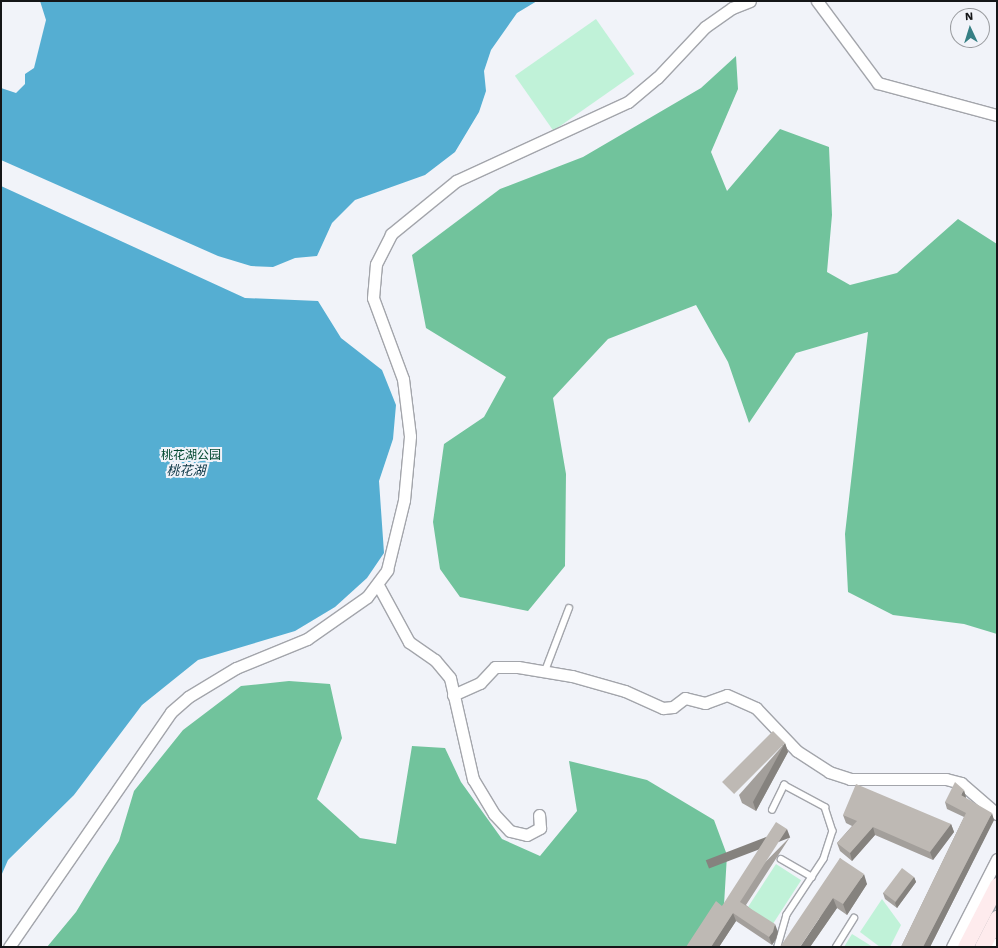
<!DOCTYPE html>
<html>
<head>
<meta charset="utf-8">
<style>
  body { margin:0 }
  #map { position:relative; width:998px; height:948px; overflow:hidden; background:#f1f3f9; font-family:"Work Sans","Noto Sans SC",sans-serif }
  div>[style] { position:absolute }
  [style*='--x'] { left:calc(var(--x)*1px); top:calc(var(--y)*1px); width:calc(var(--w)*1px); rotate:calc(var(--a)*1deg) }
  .green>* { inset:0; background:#c0f2d8; transform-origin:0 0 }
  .forest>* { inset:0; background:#71c39c }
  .water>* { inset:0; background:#55aed2 }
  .roads { filter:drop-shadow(1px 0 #a3a5ab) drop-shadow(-1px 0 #a3a5ab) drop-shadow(0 1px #a3a5ab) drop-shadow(0 -1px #a3a5ab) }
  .lane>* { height:5.5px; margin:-2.75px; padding:0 2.75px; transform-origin:2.75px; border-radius:2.75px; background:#fff }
  .street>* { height:11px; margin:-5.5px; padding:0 5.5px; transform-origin:5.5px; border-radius:5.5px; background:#fff }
  .secondary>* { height:15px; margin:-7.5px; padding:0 7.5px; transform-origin:7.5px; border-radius:7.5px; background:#feebed }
  .wall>* { inset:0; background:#a39f9b }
  .shaded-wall>* { inset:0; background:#85827e; transform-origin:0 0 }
  .building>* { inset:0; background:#beb9b4; transform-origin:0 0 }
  span { translate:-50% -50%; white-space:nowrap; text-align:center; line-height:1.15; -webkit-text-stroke:4px #f1f3f9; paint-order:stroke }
  .park-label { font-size:12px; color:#00472e }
  .water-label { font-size:13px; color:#0b3544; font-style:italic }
  .frame { position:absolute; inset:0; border:2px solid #151618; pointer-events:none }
  .north { position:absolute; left:950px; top:8px; width:40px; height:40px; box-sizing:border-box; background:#f1f3f9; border:1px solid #999b9f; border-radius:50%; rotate:356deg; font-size:11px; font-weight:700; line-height:16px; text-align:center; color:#151618 }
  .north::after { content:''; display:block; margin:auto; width:14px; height:18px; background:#367f84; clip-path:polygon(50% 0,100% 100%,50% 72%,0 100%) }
</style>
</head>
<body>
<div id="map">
  <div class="green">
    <div style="left:596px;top:19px;width:67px;height:99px;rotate:55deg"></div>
    <div style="left:776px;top:864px;width:30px;height:52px;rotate:33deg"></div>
    <div style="clip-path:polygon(882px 899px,901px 925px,890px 947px,880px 947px,860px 932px)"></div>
    <div style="clip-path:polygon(852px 934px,873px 947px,844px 947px)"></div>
  </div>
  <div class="forest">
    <div style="clip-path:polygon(736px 56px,738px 89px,711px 152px,727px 191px,780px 129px,829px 147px,832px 215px,827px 272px,850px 285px,897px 273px,958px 219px,997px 244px,997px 634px,964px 624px,893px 615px,848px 592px,845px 534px,868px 332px,796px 353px,749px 423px,728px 362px,696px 305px,608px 339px,553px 398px,566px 474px,565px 566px,528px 611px,460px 597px,440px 569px,433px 522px,444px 444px,484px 417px,506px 377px,426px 328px,412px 255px,500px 189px,583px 157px,701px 88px)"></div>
    <div style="clip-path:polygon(289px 681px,330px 684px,342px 738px,317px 799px,360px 838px,396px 844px,412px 746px,445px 748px,461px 782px,502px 839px,540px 856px,577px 811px,569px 761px,647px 780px,714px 820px,727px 855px,724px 905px,689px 947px,47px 947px,76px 912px,119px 841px,134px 791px,183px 730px,241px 686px)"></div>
  </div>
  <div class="water">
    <div style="clip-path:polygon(40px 1px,537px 1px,517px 13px,491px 50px,484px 71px,486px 91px,479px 112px,455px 152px,425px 175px,355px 200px,332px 223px,317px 256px,295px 258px,273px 267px,251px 266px,218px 256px,1px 160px,1px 88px,16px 93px,25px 84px,25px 74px,34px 68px,46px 20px)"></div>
    <div style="clip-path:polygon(1px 186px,245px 298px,318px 301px,341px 338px,382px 370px,396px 405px,393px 439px,379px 481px,384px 553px,367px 578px,335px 607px,295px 631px,198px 660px,142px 705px,74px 795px,8px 860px,1px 876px)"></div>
  </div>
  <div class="roads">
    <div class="lane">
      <div style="--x:545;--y:671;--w:67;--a:-69.1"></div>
      <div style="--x:772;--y:810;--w:28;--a:-64"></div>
      <div style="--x:784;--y:785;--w:47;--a:28.2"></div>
      <div style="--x:825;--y:807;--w:25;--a:72"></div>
      <div style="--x:833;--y:831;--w:29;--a:108"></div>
      <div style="--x:824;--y:859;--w:67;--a:123.5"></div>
      <div style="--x:787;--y:915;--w:33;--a:106"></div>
      <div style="--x:781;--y:859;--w:36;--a:30"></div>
      <div style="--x:836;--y:947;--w:34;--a:-58"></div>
    </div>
    <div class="street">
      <div style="--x:817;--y:1;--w:102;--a:53.4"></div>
      <div style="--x:878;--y:83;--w:123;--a:15.1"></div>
      <div style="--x:378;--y:585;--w:65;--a:61.5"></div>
      <div style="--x:409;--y:642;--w:32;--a:35"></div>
      <div style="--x:435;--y:660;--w:23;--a:50"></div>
      <div style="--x:450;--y:678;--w:104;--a:77.2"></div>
      <div style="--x:473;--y:779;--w:41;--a:59"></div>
      <div style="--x:494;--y:814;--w:23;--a:47"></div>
      <div style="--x:510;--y:831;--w:17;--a:13"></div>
      <div style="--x:527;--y:835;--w:15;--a:-28"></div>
      <div style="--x:540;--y:828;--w:13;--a:-94"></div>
      <div style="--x:453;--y:695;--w:30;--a:-24"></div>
      <div style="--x:480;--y:683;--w:22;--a:-47"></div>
      <div style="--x:495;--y:667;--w:23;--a:0"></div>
      <div style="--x:518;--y:667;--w:55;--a:9.5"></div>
      <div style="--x:572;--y:676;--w:55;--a:15.8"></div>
      <div style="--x:625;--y:691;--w:42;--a:24.1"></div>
      <div style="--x:663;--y:708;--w:10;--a:-6"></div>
      <div style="--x:673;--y:707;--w:15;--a:-37"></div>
      <div style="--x:685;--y:698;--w:21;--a:14"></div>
      <div style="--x:705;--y:703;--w:23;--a:-20"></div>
      <div style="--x:727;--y:695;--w:32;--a:24"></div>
      <div style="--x:756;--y:708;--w:59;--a:46.4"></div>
      <div style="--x:797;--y:751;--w:38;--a:33"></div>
      <div style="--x:829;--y:772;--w:22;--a:18"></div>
      <div style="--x:850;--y:779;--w:96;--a:0"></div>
      <div style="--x:946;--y:779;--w:16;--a:15"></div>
      <div style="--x:961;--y:783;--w:48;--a:40.7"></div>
      <div style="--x:9;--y:947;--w:285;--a:-55.4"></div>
      <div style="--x:171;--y:712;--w:23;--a:-41"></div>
      <div style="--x:188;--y:697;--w:56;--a:-31.1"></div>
      <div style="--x:236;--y:668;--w:77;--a:-22.2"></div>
      <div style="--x:307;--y:639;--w:73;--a:-35"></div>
      <div style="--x:367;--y:597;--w:34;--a:-53"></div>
      <div style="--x:387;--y:570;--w:72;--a:-76.3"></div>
      <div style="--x:404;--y:500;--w:64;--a:-84.6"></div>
      <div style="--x:410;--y:436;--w:57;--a:-97"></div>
      <div style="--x:403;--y:379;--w:86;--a:-110.3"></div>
      <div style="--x:373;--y:298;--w:34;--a:-85"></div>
      <div style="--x:376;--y:264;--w:34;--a:-63"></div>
      <div style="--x:391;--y:234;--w:84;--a:-39.2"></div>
      <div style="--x:456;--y:181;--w:189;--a:-24.7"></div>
      <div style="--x:628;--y:102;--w:38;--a:-40"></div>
      <div style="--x:657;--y:78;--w:70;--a:-46.7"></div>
      <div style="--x:705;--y:27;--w:33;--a:-35"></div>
      <div style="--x:732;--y:8;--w:19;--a:-21"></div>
      <div style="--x:952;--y:947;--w:99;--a:-62.9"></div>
      <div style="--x:995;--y:947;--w:4;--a:-63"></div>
    </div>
    <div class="secondary">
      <div style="--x:965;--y:947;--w:70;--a:-62.7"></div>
      <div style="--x:982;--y:947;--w:33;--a:-63"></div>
    </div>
  </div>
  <div class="wall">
    <div style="clip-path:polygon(785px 743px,788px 752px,756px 811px,742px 803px,739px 795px)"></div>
    <div style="clip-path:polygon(966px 797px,965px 798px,994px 820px,930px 947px,901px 947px,964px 817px,947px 809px,945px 802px)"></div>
    <div style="clip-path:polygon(843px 815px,951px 824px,954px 832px,933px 860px,875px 835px,852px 861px,840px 851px,837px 843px,852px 826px,846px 823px)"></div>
    <div style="clip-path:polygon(790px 837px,746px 905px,778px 932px,776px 939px,772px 945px,736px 921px,719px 947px,686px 947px,722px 906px)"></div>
    <div style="clip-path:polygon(840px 858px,867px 884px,847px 915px,837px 908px,810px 947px)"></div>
    <div style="clip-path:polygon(914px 877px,916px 882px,897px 908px,885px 899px,883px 893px)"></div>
  </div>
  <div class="shaded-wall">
    <div style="clip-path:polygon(785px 743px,788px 752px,756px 811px,753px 802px)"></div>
    <div style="clip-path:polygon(964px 790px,966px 797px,963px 803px,961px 795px)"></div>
    <div style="clip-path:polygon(992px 813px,994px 820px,930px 947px,923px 947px)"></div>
    <div style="clip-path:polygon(951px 824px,954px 832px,933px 860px,930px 852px)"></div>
    <div style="clip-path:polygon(873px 827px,875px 835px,852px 861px,850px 853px)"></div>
    <div style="left:787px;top:829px;width:9px;height:87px;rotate:69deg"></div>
    <div style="clip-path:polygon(864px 874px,867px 884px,847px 915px,843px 904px)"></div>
    <div style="clip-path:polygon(914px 877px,916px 882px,897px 908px,895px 903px)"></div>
    <div style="clip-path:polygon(833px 898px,837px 908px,810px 947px,800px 947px)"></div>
    <div style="clip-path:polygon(733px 913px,736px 921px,719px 947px,711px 947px)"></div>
    <div style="clip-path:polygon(775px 924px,778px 932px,776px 939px,772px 945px,769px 937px)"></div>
  </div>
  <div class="building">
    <div style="left:773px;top:731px;width:17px;height:72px;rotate:45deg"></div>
    <div style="clip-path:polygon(955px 782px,964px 790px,961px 795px,992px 813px,923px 947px,901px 947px,966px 813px,945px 802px)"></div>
    <div style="clip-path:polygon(856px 784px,951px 824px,930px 852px,873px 827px,850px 853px,837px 843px,857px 821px,843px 815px)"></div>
    <div style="clip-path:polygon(776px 822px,787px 829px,740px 902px,775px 924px,773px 932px,769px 937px,733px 913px,711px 947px,686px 947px,716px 901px,722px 906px)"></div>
    <div style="clip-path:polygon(840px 858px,864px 874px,843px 904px,833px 898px,800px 947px,780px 947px)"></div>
    <div style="left:902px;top:868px;width:15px;height:31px;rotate:37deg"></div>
  </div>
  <div class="park-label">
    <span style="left:191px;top:456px">桃花湖公园</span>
  </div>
  <div class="water-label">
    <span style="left:186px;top:471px">桃花湖</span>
  </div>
  <div class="frame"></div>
  <div class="north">N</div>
</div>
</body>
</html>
